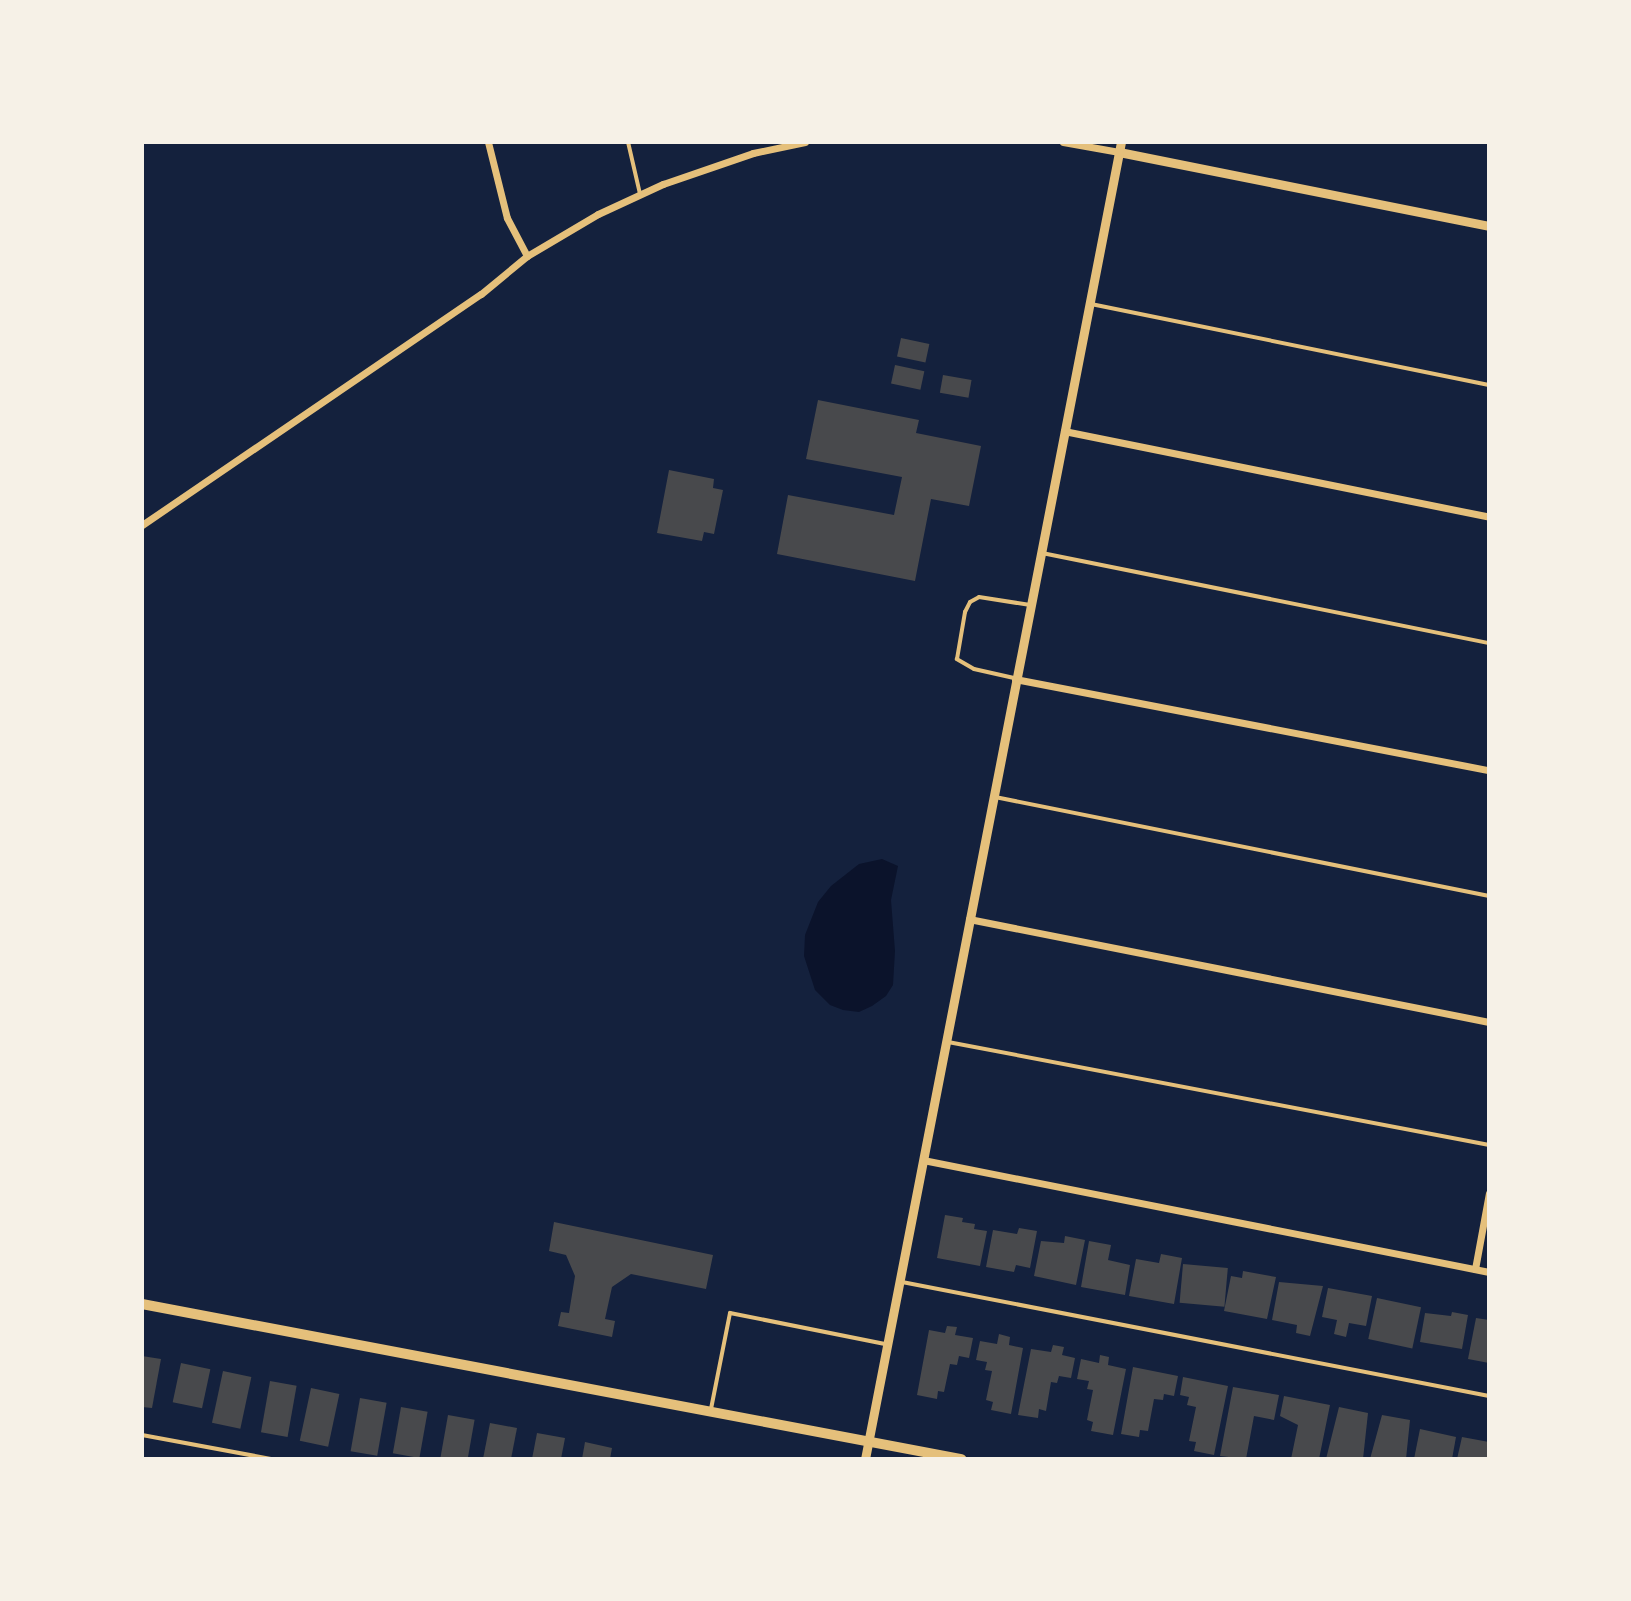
<!DOCTYPE html>
<html>
<head>
<meta charset="utf-8">
<style>
  body { margin:0 }
  #map { position:relative; width:1631px; height:1601px; overflow:hidden; background:#14213d; font-family:"Times New Roman",serif }
  div>[style] { position:absolute }
  [style*='--x'] { left:calc(var(--x)*1px); top:calc(var(--y)*1px); width:calc(var(--w)*1px); rotate:calc(var(--a)*1deg) }
  .water>* { inset:0; background:#0b132b }
  .building>* { inset:0; background:#48494c; transform-origin:0 0 }
  .service>* { height:4px; margin:-2px; padding:0 2px; transform-origin:2px; border-radius:2px; background:#e5c07b }
  .minor>* { height:7px; margin:-3.5px; padding:0 3.5px; transform-origin:3.5px; border-radius:3.5px; background:#e5c07b }
  .tertiary>* { height:9px; margin:-4.5px; padding:0 4.5px; transform-origin:4.5px; border-radius:4.5px; background:#e5c07b }
  .secondary>* { height:10px; margin:-5px; padding:0 5px; transform-origin:5px; border-radius:5px; background:#e5c07b }
  span { translate:-50% -50%; white-space:nowrap; text-align:center; line-height:1.15; -webkit-text-stroke:8px #f6f1e7; paint-order:stroke }
  .frame { position:absolute; inset:0; border:144px solid #f6f1e7; pointer-events:none }
</style>
</head>
<body>
<div id="map">
  <div class="water">
    <div style="clip-path:polygon(882px 859px,898px 866px,891px 900px,895px 951px,893px 985px,886px 996px,872px 1006px,859px 1012px,843px 1010px,830px 1005px,815px 990px,804px 956px,805px 935px,818px 902px,831px 886px,859px 864px)"></div>
  </div>
  <div class="building">
    <div style="left:901px;top:338px;width:29px;height:19px;rotate:12deg"></div>
    <div style="left:895px;top:365px;width:30px;height:19px;rotate:12deg"></div>
    <div style="left:943px;top:375px;width:29px;height:18px;rotate:10deg"></div>
    <div style="clip-path:polygon(818px 400px,919px 420px,916px 433px,981px 446px,969px 506px,931px 499px,915px 581px,777px 554px,788px 495px,894px 515px,902px 477px,806px 459px)"></div>
    <div style="clip-path:polygon(669px 470px,714px 479px,713px 488px,723px 490px,714px 534px,704px 532px,702px 541px,657px 533px)"></div>
    <div style="clip-path:polygon(945px 1215px,963px 1218px,962px 1222px,975px 1224px,974px 1229px,987px 1231px,980px 1266px,937px 1258px)"></div>
    <div style="clip-path:polygon(554px 1222px,713px 1255px,706px 1289px,631px 1274px,612px 1287px,605px 1319px,615px 1321px,612px 1337px,558px 1326px,561px 1312px,569px 1313px,575px 1276px,566px 1255px,549px 1251px)"></div>
    <div style="clip-path:polygon(1019px 1228px,1037px 1231px,1030px 1268px,1016px 1265px,1014px 1272px,986px 1267px,993px 1230px,1017px 1234px)"></div>
    <div style="clip-path:polygon(1065px 1236px,1085px 1240px,1076px 1285px,1034px 1276px,1041px 1241px,1064px 1243px)"></div>
    <div style="clip-path:polygon(1089px 1241px,1111px 1245px,1108px 1260px,1130px 1265px,1125px 1295px,1081px 1287px)"></div>
    <div style="clip-path:polygon(1161px 1254px,1182px 1258px,1174px 1304px,1129px 1296px,1136px 1259px,1159px 1263px)"></div>
    <div style="left:1183px;top:1264px;width:45px;height:39px;rotate:5deg"></div>
    <div style="clip-path:polygon(1243px 1271px,1276px 1277px,1267px 1319px,1224px 1311px,1231px 1276px,1242px 1278px)"></div>
    <div style="clip-path:polygon(1279px 1282px,1323px 1286px,1310px 1336px,1296px 1333px,1297px 1325px,1272px 1320px)"></div>
    <div style="clip-path:polygon(1328px 1288px,1372px 1296px,1366px 1326px,1349px 1323px,1346px 1337px,1334px 1334px,1337px 1320px,1322px 1317px)"></div>
    <div style="left:1377px;top:1298px;width:45px;height:42px;rotate:12deg"></div>
    <div style="clip-path:polygon(1452px 1312px,1468px 1315px,1462px 1349px,1420px 1342px,1425px 1313px,1451px 1316px)"></div>
    <div style="clip-path:polygon(1476px 1318px,1489px 1320px,1489px 1363px,1468px 1359px)"></div>
    <div style="clip-path:polygon(947px 1326px,957px 1327px,955px 1335px,973px 1338px,969px 1358px,959px 1356px,957px 1365px,950px 1364px,944px 1392px,938px 1391px,937px 1399px,917px 1395px,929px 1330px,945px 1333px)"></div>
    <div style="clip-path:polygon(999px 1334px,1010px 1337px,1009px 1345px,1023px 1348px,1011px 1414px,991px 1410px,993px 1402px,986px 1400px,992px 1371px,985px 1370px,987px 1362px,976px 1360px,980px 1341px,997px 1344px)"></div>
    <div style="clip-path:polygon(1053px 1345px,1064px 1347px,1062px 1355px,1075px 1358px,1071px 1378px,1059px 1376px,1057px 1383px,1051px 1382px,1046px 1411px,1039px 1409px,1038px 1418px,1018px 1415px,1031px 1349px,1051px 1352px)"></div>
    <div style="clip-path:polygon(1100px 1355px,1109px 1357px,1108px 1365px,1126px 1369px,1113px 1435px,1091px 1431px,1093px 1422px,1087px 1420px,1093px 1390px,1087px 1389px,1089px 1381px,1077px 1379px,1081px 1359px,1099px 1363px)"></div>
    <div style="clip-path:polygon(142px 1356px,161px 1359px,152px 1408px,142px 1407px)"></div>
    <div style="left:181px;top:1363px;width:30px;height:40px;rotate:12deg"></div>
    <div style="clip-path:polygon(1133px 1367px,1178px 1376px,1174px 1396px,1164px 1394px,1163px 1400px,1154px 1399px,1148px 1431px,1140px 1430px,1139px 1437px,1121px 1434px)"></div>
    <div style="left:223px;top:1371px;width:29px;height:53px;rotate:12deg"></div>
    <div style="clip-path:polygon(1183px 1377px,1228px 1386px,1214px 1455px,1194px 1451px,1196px 1442px,1189px 1441px,1196px 1407px,1187px 1405px,1189px 1397px,1180px 1395px)"></div>
    <div style="left:270px;top:1381px;width:27px;height:52px;rotate:10deg"></div>
    <div style="clip-path:polygon(1233px 1387px,1279px 1395px,1274px 1420px,1254px 1416px,1246px 1459px,1220px 1456px)"></div>
    <div style="left:311px;top:1388px;width:29px;height:54px;rotate:12deg"></div>
    <div style="clip-path:polygon(1284px 1396px,1330px 1405px,1319px 1459px,1291px 1459px,1298px 1425px,1280px 1416px)"></div>
    <div style="left:360px;top:1398px;width:27px;height:54px;rotate:10deg"></div>
    <div style="left:401px;top:1407px;width:27px;height:47px;rotate:10deg"></div>
    <div style="clip-path:polygon(1339px 1407px,1368px 1413px,1363px 1459px,1326px 1459px)"></div>
    <div style="left:448px;top:1415px;width:27px;height:45px;rotate:10deg"></div>
    <div style="clip-path:polygon(1382px 1415px,1410px 1420px,1406px 1459px,1370px 1459px)"></div>
    <div style="clip-path:polygon(490px 1423px,517px 1428px,511px 1459px,483px 1459px)"></div>
    <div style="clip-path:polygon(1420px 1429px,1456px 1437px,1452px 1459px,1414px 1459px)"></div>
    <div style="clip-path:polygon(537px 1433px,565px 1438px,561px 1459px,532px 1459px)"></div>
    <div style="clip-path:polygon(1462px 1437px,1489px 1442px,1489px 1459px,1457px 1459px)"></div>
    <div style="clip-path:polygon(585px 1442px,612px 1448px,610px 1459px,582px 1459px)"></div>
  </div>
  <div class="service">
    <div style="--x:628;--y:142;--w:53;--a:77"></div>
    <div style="--x:1091;--y:304;--w:406;--a:11.5"></div>
    <div style="--x:1042;--y:553;--w:456;--a:11.4"></div>
    <div style="--x:1014;--y:678;--w:41;--a:-167.3"></div>
    <div style="--x:974;--y:669;--w:20;--a:-150"></div>
    <div style="--x:957;--y:659;--w:48;--a:-80.3"></div>
    <div style="--x:965;--y:612;--w:11;--a:-63"></div>
    <div style="--x:970;--y:602;--w:10;--a:-29"></div>
    <div style="--x:979;--y:597;--w:52;--a:8.9"></div>
    <div style="--x:995;--y:797;--w:504;--a:11.33"></div>
    <div style="--x:948;--y:1042;--w:551;--a:10.78"></div>
    <div style="--x:902;--y:1282;--w:598;--a:10.99"></div>
    <div style="--x:711;--y:1409;--w:98;--a:-78.8"></div>
    <div style="--x:730;--y:1313;--w:158;--a:11.3"></div>
    <div style="--x:142;--y:1435;--w:131;--a:10.5"></div>
  </div>
  <div class="minor">
    <div style="--x:488;--y:142;--w:78;--a:76"></div>
    <div style="--x:507;--y:218;--w:43;--a:62.2"></div>
    <div style="--x:1063;--y:142;--w:57;--a:10.1"></div>
    <div style="--x:1064;--y:431;--w:434;--a:11.4"></div>
    <div style="--x:142;--y:525;--w:410;--a:-34.3"></div>
    <div style="--x:481;--y:294;--w:60;--a:-39.6"></div>
    <div style="--x:527;--y:256;--w:82;--a:-30.6"></div>
    <div style="--x:598;--y:214;--w:72;--a:-24.8"></div>
    <div style="--x:663;--y:184;--w:95;--a:-19"></div>
    <div style="--x:753;--y:153;--w:53;--a:-11.9"></div>
    <div style="--x:1015;--y:679;--w:483;--a:10.9"></div>
    <div style="--x:969;--y:919;--w:530;--a:11.2"></div>
    <div style="--x:923;--y:1160;--w:577;--a:11.19"></div>
    <div style="--x:1475;--y:1269;--w:77;--a:-79.6"></div>
  </div>
  <div class="tertiary">
    <div style="--x:1119;--y:152;--w:377;--a:11.3"></div>
    <div style="--x:865;--y:1459;--w:1342;--a:-79"></div>
  </div>
  <div class="secondary">
    <div style="--x:142;--y:1304;--w:834;--a:10.72"></div>
  </div>
  <div class="frame"></div>
</div>
</body>
</html>
